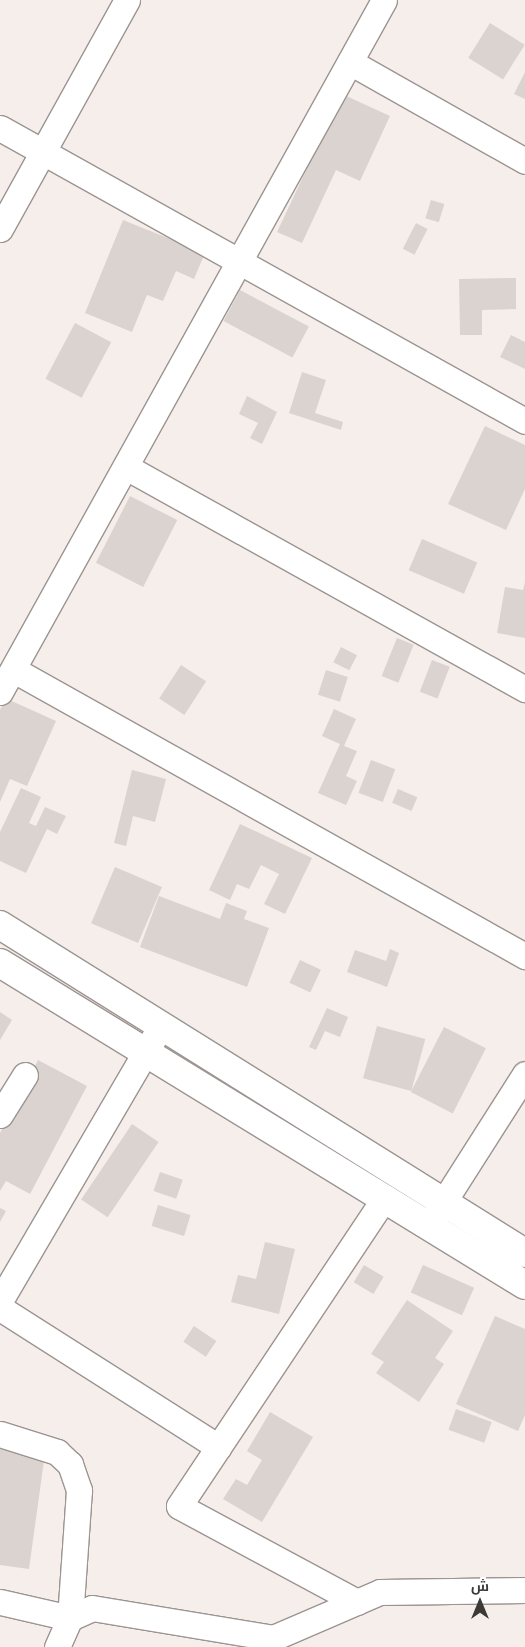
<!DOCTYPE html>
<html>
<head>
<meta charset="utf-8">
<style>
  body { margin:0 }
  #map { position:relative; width:525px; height:1647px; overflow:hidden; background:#f6eeeb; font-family:"Fira Sans",Cairo,sans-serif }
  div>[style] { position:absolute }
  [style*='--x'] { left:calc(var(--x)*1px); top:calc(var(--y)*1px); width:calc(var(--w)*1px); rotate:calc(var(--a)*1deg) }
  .building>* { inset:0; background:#dad3d0; transform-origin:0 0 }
  .roads { filter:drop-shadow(1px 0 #9c9491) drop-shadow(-1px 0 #9c9491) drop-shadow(0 1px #9c9491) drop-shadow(0 -1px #9c9491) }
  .street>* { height:25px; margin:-12.5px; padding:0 12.5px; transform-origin:12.5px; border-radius:12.5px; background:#fff }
  .secondary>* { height:28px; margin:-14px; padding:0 14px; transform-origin:14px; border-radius:14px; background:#fff }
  span { translate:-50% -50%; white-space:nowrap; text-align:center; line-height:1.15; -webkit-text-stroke:5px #fff; paint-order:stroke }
  .north { position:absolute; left:455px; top:1577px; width:50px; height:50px; -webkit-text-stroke:4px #fff; paint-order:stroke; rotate:0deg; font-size:14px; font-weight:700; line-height:20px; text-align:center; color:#3c3937 }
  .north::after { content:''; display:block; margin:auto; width:18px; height:22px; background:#3c3937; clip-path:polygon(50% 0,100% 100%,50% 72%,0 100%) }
</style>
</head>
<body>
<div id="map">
  <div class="building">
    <div style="left:490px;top:23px;width:41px;height:41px;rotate:32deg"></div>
    <div style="clip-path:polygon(525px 72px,525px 99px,514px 94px)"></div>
    <div style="clip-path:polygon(342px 94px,390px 116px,360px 181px,336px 170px,302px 243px,277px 232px)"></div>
    <div style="left:431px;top:200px;width:14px;height:19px;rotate:17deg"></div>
    <div style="clip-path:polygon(123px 220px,205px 253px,194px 279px,176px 271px,163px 301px,147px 295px,132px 332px,85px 313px)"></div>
    <div style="left:416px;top:223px;width:13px;height:29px;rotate:27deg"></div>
    <div style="clip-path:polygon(516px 278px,516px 309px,482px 310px,482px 335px,460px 335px,459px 279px)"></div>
    <div style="left:240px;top:290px;width:78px;height:35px;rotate:28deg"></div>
    <div style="left:75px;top:323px;width:41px;height:63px;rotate:28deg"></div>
    <div style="clip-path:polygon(511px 335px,525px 342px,525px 369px,500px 357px)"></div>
    <div style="clip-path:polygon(302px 372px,326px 380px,315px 413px,343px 422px,341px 430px,289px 413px)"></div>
    <div style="clip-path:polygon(247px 396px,277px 412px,262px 444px,250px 438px,258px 423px,239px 414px)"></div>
    <div style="clip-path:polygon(485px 426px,525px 445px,525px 489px,506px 530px,448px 504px)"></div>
    <div style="left:130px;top:496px;width:53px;height:75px;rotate:27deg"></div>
    <div style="left:422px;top:539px;width:60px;height:34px;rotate:23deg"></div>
    <div style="clip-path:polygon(525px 582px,525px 638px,497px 633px,505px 587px,523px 590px)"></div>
    <div style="left:397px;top:638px;width:18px;height:41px;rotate:22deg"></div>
    <div style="left:341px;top:647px;width:18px;height:17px;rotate:27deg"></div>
    <div style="left:432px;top:660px;width:19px;height:34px;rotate:21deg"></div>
    <div style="left:181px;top:665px;width:30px;height:40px;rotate:33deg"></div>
    <div style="left:326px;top:670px;width:23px;height:26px;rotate:18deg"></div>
    <div style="clip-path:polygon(5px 698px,56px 721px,27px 786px,10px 779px,0 802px,0 710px)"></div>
    <div style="clip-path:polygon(334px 709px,356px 719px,344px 746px,357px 751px,346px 776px,357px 781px,346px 805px,318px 793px,340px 744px,322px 736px)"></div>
    <div style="left:371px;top:760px;width:26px;height:35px;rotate:21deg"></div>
    <div style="clip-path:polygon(132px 770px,166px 779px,155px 822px,133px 816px,126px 846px,114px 843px)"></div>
    <div style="clip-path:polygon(21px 788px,41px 797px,29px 823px,36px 826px,45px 807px,66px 816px,57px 834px,47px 829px,26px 873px,0 861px,0 832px)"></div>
    <div style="left:398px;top:789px;width:21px;height:15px;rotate:23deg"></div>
    <div style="clip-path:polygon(240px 824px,312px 858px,285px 914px,264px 904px,279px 874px,261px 865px,249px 889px,237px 884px,230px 900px,209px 890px)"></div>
    <div style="left:115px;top:867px;width:51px;height:61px;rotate:23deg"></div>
    <div style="clip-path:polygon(159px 896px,220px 919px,226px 903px,247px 911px,244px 919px,269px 928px,247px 987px,140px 947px)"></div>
    <div style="clip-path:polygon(390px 949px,399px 953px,387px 987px,347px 972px,355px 950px,386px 961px)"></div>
    <div style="left:300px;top:960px;width:23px;height:25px;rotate:25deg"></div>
    <div style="clip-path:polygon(327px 1008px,348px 1017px,340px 1037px,325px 1031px,316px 1050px,309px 1047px)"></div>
    <div style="clip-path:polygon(0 1012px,12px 1020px,0 1040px)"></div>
    <div style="left:377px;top:1026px;width:50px;height:54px;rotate:15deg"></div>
    <div style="left:444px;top:1027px;width:47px;height:73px;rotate:27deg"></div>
    <div style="clip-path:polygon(38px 1060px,87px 1086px,30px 1194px,6px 1181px,0 1191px,0 1133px)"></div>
    <div style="left:132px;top:1124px;width:32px;height:91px;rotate:34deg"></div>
    <div style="left:160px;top:1172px;width:24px;height:20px;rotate:19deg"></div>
    <div style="left:158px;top:1205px;width:34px;height:22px;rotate:17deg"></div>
    <div style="clip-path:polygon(0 1208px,6px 1211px,0 1222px)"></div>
    <div style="clip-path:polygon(265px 1242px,295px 1249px,279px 1314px,231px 1302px,238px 1275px,256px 1279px)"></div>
    <div style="left:364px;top:1265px;width:23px;height:20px;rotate:31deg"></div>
    <div style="left:423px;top:1265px;width:56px;height:30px;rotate:24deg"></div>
    <div style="clip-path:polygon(407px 1300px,453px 1331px,435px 1358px,444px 1364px,419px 1402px,376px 1373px,384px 1362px,371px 1354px)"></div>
    <div style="clip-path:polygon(495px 1316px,525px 1329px,525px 1415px,518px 1431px,456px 1404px)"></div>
    <div style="left:194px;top:1326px;width:27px;height:19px;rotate:34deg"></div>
    <div style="left:456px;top:1409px;width:38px;height:22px;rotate:20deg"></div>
    <div style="clip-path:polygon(270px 1412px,313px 1437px,262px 1522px,223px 1499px,236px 1479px,247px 1485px,262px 1460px,247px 1451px)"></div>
    <div style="clip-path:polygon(0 1439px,46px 1446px,29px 1569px,0 1565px)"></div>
  </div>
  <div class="roads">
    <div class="street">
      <div style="--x:350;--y:62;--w:201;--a:29.5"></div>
      <div style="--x:0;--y:128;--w:601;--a:29.17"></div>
      <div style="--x:0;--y:229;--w:262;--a:-61"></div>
      <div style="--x:126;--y:467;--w:457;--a:29.1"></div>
      <div style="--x:14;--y:670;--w:586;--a:29.24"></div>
      <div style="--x:0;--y:692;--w:791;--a:-60.97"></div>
      <div style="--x:0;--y:1115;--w:47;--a:-58"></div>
      <div style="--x:432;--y:1220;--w:173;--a:-57.5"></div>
      <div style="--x:0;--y:1301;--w:319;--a:-59.7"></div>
      <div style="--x:0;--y:1308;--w:259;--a:32.5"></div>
      <div style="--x:0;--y:1434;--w:60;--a:17.5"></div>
      <div style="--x:57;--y:1452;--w:18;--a:43"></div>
      <div style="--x:70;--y:1464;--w:28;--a:71"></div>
      <div style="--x:79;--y:1490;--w:128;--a:94"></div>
      <div style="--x:70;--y:1618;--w:72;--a:-167.1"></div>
      <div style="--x:357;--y:1602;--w:202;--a:-151.7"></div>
      <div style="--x:179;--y:1506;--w:371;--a:-56.3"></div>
      <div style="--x:57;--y:1647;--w:32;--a:-66"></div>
      <div style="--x:70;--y:1618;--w:24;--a:-24"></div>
      <div style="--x:92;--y:1608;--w:183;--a:9.4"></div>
      <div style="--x:273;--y:1638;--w:116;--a:-23.3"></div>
      <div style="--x:380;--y:1592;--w:145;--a:-0.8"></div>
    </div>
    <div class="secondary">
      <div style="--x:0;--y:925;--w:619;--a:32"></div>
      <div style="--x:0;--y:963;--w:616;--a:31.52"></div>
    </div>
  </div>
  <div class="north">ش</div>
</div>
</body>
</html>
